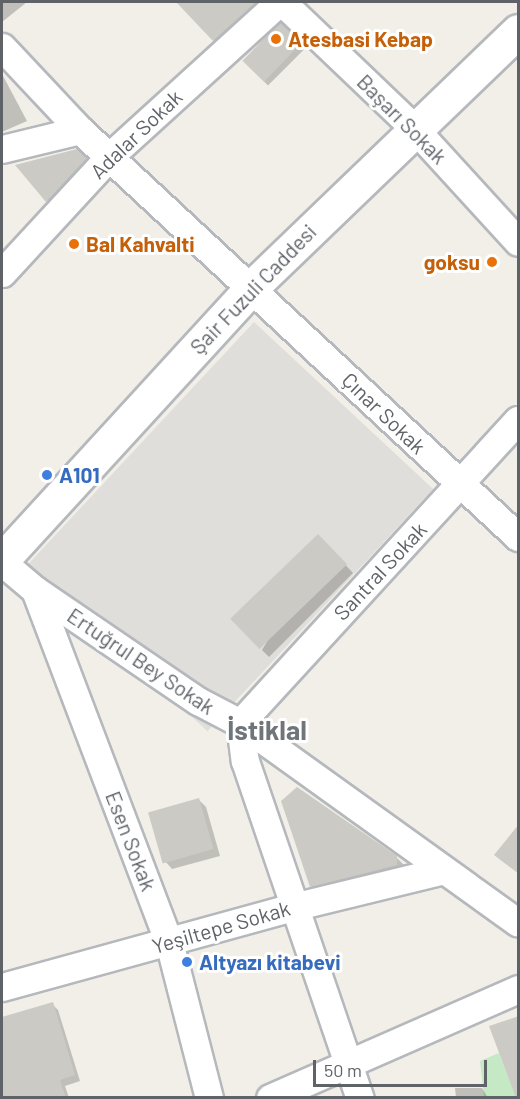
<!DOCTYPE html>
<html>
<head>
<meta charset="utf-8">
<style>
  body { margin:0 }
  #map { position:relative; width:520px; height:1099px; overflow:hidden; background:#f1efe8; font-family:Barlow,sans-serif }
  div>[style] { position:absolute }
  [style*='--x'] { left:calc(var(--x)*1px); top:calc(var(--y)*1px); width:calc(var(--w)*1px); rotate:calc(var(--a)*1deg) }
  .industrial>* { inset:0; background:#e0deda; transform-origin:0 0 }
  .green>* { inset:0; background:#c5e8c5 }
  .shadow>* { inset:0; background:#0003; transform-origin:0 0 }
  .building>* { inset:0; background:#cccac5; transform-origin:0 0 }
  .roads { filter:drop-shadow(2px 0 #b5b8bc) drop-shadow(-2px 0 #b5b8bc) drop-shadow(0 2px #b5b8bc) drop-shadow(0 -2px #b5b8bc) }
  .minor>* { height:27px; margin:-13.5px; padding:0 13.5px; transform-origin:13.5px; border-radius:13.5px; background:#fff }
  .secondary>* { height:33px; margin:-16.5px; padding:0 16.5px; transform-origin:16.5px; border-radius:16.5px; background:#fff }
  .dots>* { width:16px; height:16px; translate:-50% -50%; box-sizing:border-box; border:3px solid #fff; border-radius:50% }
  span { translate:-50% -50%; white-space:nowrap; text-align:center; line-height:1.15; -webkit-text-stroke:6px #fff; paint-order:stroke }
  .food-label { font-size:21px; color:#c56008; font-weight:700 }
  .left { translate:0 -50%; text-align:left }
  .right { translate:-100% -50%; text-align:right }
  .street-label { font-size:21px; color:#5f6368 }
  .shop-label { font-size:21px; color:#366cbe; font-weight:700 }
  .district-label { font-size:27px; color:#70757a; font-weight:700 }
  .frame { position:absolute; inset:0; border:3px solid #5f6368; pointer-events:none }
  .scale { position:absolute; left:313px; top:1060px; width:174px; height:27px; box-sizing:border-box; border:3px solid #5f6368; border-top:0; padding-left:8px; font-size:18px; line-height:21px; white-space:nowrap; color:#5f6368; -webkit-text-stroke:4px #fff; paint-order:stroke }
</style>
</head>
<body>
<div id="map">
  <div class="industrial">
    <div style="left:254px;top:322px;width:245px;height:331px;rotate:43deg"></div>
  </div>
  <div class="green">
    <div style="clip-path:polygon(499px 1053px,516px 1097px,484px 1097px,480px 1061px)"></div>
  </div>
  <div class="shadow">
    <div style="clip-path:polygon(2px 2px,27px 2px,2px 22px)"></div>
    <div style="clip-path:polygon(178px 2px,260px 2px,223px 49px)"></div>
    <div style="left:280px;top:24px;width:35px;height:52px;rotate:45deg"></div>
    <div style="clip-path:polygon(2px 74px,27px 121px,2px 132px)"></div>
    <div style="clip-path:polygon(77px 151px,91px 164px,52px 206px,18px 166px)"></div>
    <div style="clip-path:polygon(325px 543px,353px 573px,269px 657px,262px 650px)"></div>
    <div style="clip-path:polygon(199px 800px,206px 807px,220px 856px,172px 869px,165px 861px)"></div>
    <div style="clip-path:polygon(396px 857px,404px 865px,404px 873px,319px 893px,311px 886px)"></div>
    <div style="clip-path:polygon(52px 1004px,58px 1010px,80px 1081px,65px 1086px,69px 1098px,2px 1098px,2px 1018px)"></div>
    <div style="clip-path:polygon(455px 1088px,482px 1088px,488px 1098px,456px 1098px)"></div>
  </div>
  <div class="building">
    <div style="clip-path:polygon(176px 2px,256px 2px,213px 41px)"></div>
    <div style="left:280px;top:22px;width:30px;height:54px;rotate:44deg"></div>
    <div style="clip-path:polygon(77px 149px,87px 158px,46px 202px,15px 165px)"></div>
    <div style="left:318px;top:534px;width:42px;height:122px;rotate:46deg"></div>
    <div style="clip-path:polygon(297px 787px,397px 856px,397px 865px,310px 887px,281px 801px)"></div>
    <div style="left:199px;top:798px;width:53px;height:53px;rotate:74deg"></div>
    <div style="clip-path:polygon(519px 824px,519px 874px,494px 855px)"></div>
    <div style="clip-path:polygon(53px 1002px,75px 1075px,60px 1080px,66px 1098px,2px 1098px,2px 1017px)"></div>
    <div style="clip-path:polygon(519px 1016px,519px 1098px,516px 1098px,489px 1026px)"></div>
  </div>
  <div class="roads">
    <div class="minor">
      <div style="--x:282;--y:2;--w:182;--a:43.7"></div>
      <div style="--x:414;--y:128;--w:154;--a:47.6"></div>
      <div style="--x:2;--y:47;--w:114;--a:46.8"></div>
      <div style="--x:80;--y:130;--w:598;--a:42.9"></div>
      <div style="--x:2;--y:149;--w:80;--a:-13.7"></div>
      <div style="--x:2;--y:273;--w:159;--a:-47.3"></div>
      <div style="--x:110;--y:156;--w:229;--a:-42.3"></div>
      <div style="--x:2;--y:562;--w:43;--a:40.3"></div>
      <div style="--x:35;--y:590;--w:197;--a:34.3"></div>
      <div style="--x:198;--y:701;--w:47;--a:27.6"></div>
      <div style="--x:240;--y:723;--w:342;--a:35.7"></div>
      <div style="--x:35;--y:590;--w:377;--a:69.2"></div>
      <div style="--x:169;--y:942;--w:161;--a:75.6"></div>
      <div style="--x:240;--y:723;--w:411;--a:-47.5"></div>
      <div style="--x:240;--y:723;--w:38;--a:83"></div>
      <div style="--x:245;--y:761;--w:356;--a:71.2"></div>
      <div style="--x:2;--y:987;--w:306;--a:-15.4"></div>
      <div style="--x:297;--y:906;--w:148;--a:-13.7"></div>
      <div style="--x:270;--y:1098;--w:271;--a:-23.7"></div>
    </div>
    <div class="secondary">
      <div style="--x:2;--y:560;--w:370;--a:-47.5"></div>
      <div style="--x:252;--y:287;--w:369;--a:-43.9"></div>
    </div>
  </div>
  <div class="dots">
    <div style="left:276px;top:39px;background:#e8710a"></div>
    <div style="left:74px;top:244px;background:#e8710a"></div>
    <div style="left:492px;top:262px;background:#e8710a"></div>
    <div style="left:47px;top:475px;background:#3f7fe0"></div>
    <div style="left:187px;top:962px;background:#3f7fe0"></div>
  </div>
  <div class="food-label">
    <span class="left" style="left:288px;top:39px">Atesbasi Kebap</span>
    <span class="left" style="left:86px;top:244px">Bal Kahvalti</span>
    <span class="right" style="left:480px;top:262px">goksu</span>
  </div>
  <div class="street-label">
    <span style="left:402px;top:119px;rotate:45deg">Başarı Sokak</span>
    <span style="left:136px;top:134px;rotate:-44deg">Adalar Sokak</span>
    <span style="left:253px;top:289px;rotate:-46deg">Şair Fuzuli Caddesi</span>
    <span style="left:384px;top:413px;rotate:44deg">Çınar Sokak</span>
    <span style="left:380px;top:571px;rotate:-47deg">Santral Sokak</span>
    <span style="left:141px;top:661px;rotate:34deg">Ertuğrul Bey Sokak</span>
    <span style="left:131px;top:841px;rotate:69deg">Esen Sokak</span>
    <span style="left:221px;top:927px;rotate:-16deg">Yeşiltepe Sokak</span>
  </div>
  <div class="shop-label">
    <span class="left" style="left:59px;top:475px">A101</span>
    <span class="left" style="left:199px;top:962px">Altyazı kitabevi</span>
  </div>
  <div class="district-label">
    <span style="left:267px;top:730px">İstiklal</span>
  </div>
  <div class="frame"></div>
  <div class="scale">50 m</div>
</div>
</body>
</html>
